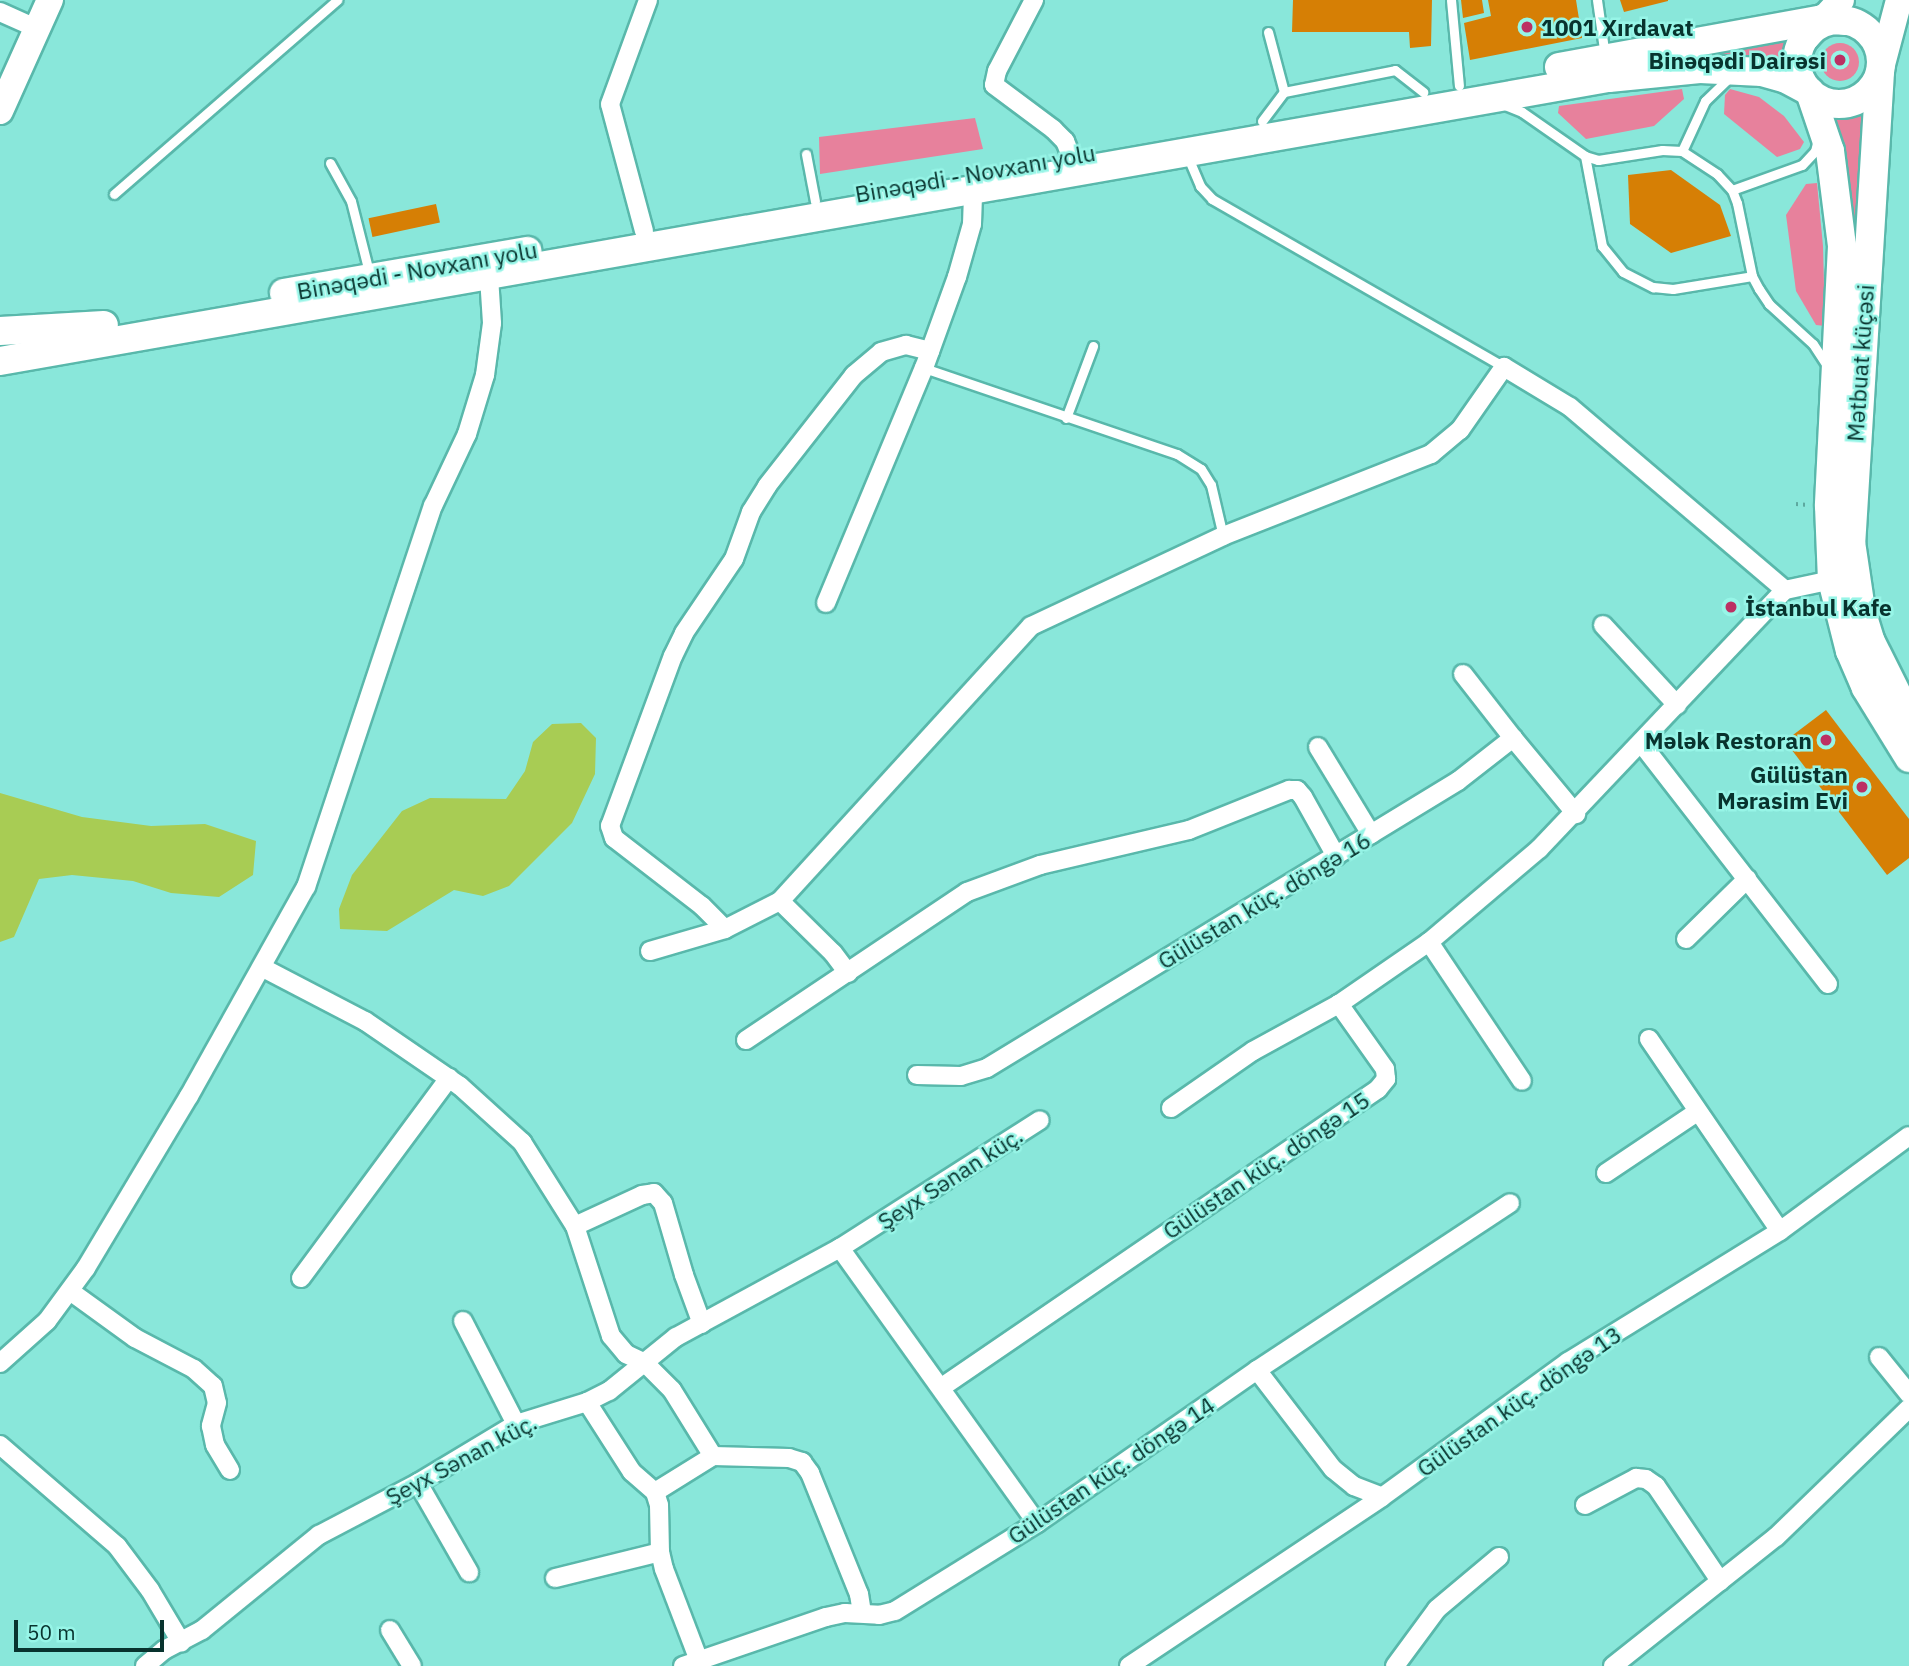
<!DOCTYPE html>
<html>
<head>
<meta charset="utf-8">
<style>
  body { margin:0 }
  #map { position:relative; width:1909px; height:1666px; overflow:hidden; background:#89e7da; font-family:"IBM Plex Sans",sans-serif }
  div>[style] { position:absolute }
  [style*='--x'] { left:calc(var(--x)*1px); top:calc(var(--y)*1px); width:calc(var(--w)*1px); rotate:calc(var(--a)*1deg) }
  .green>* { inset:0; background:#e7819c }
  .round { border-radius:50% }
  .water>* { inset:0; background:#a8cc54 }
  .building>* { inset:0; background:#d67f05; transform-origin:0 0 }
  .path>* { height:3.5px; margin-top:-1.75px; transform-origin:0; background:repeating-linear-gradient(90deg,#5da99f 0 2px,transparent 0 7px) }
  .roads { filter:drop-shadow(2px 0 #59b8ab) drop-shadow(-2px 0 #59b8ab) drop-shadow(0 2px #59b8ab) drop-shadow(0 -2px #59b8ab) }
  .lane>* { height:9px; margin:-4.5px; padding:0 4.5px; transform-origin:4.5px; border-radius:4.5px; background:#fff }
  .street>* { height:18px; margin:-9px; padding:0 9px; transform-origin:9px; border-radius:9px; background:#fff }
  .secondary>* { height:26px; margin:-13px; padding:0 13px; transform-origin:13px; border-radius:13px; background:#fff }
  .primary>* { height:28px; margin:-14px; padding:0 14px; transform-origin:14px; border-radius:14px; background:#fff }
  .primary>.ring { margin:-14px; padding:0; box-sizing:content-box; background:none; border:28px solid #fff; border-radius:50% }
  .dots>* { width:19px; height:19px; translate:-50% -50%; box-sizing:border-box; border:4px solid #97f5e7; border-radius:50% }
  span { translate:-50% -50%; white-space:nowrap; text-align:center; line-height:1.15; -webkit-text-stroke:5px #97f5e7; paint-order:stroke }
  .poi-label { font-size:23px; color:#08332e; font-weight:700 }
  .left { translate:0 -50%; text-align:left }
  .right { translate:-100% -50%; text-align:right }
  .street-label { font-size:23px; color:#08332e }
  .scale { position:absolute; left:14px; top:1620px; width:150px; height:32px; box-sizing:border-box; border:4px solid #08332e; border-top:0; padding-left:9px; font-size:21px; line-height:24px; white-space:nowrap; color:#08332e; -webkit-text-stroke:5px #97f5e7; paint-order:stroke }
</style>
</head>
<body>
<div id="map">
  <div class="green">
    <div style="clip-path:polygon(1790px 39px,1786px 55px,1787px 68px,1658px 61px)"></div>
    <div class="round" style="left:1821px;top:43px;width:38px;height:38px"></div>
    <div style="clip-path:polygon(1682px 89px,1684px 99px,1654px 126px,1586px 139px,1558px 113px,1559px 106px)"></div>
    <div style="clip-path:polygon(1730px 89px,1759px 97px,1784px 116px,1804px 142px,1800px 149px,1777px 157px,1724px 114px,1725px 95px)"></div>
    <div style="clip-path:polygon(1864px 107px,1854px 240px,1830px 112px,1853px 111px)"></div>
    <div style="clip-path:polygon(975px 118px,983px 149px,820px 174px,819px 137px)"></div>
    <div style="clip-path:polygon(1817px 183px,1823px 246px,1825px 326px,1816px 325px,1796px 291px,1786px 215px,1806px 184px)"></div>
  </div>
  <div class="water">
    <div style="clip-path:polygon(581px 723px,596px 738px,595px 774px,572px 823px,509px 886px,483px 896px,454px 890px,387px 931px,340px 929px,339px 909px,352px 875px,402px 811px,430px 798px,506px 799px,525px 771px,533px 742px,552px 724px)"></div>
    <div style="clip-path:polygon(0 793px,82px 817px,151px 826px,205px 824px,256px 841px,253px 875px,219px 897px,171px 893px,133px 881px,72px 875px,39px 879px,14px 937px,0 942px)"></div>
  </div>
  <div class="building">
    <div style="clip-path:polygon(1293px 0,1432px 0,1431px 46px,1410px 48px,1409px 32px,1292px 32px)"></div>
    <div style="clip-path:polygon(1461px 0,1482px 0,1484px 13px,1463px 18px)"></div>
    <div style="clip-path:polygon(1488px 0,1576px 0,1582px 38px,1470px 60px,1464px 23px,1491px 16px)"></div>
    <div style="clip-path:polygon(1620px 0,1668px 0,1668px 1px,1624px 12px)"></div>
    <div style="clip-path:polygon(1671px 170px,1720px 205px,1731px 236px,1671px 253px,1630px 224px,1628px 175px)"></div>
    <div style="left:436px;top:204px;width:19px;height:69px;rotate:78deg"></div>
    <div style="clip-path:polygon(1826px 710px,1909px 819px,1909px 858px,1887px 875px,1785px 741px)"></div>
  </div>
  <div class="path">
    <div style="--x:1796;--y:504;--w:12;--a:5"></div>
  </div>
  <div class="roads">
    <div class="lane">
      <div style="--x:1451;--y:0;--w:86;--a:84.7"></div>
      <div style="--x:1597;--y:0;--w:57;--a:81.9"></div>
      <div style="--x:1268;--y:32;--w:62;--a:75.1"></div>
      <div style="--x:1505;--y:105;--w:18;--a:22"></div>
      <div style="--x:1522;--y:112;--w:77;--a:34.9"></div>
      <div style="--x:1585;--y:156;--w:14;--a:17"></div>
      <div style="--x:1598;--y:160;--w:65;--a:-8.9"></div>
      <div style="--x:1662;--y:150;--w:20;--a:3"></div>
      <div style="--x:1682;--y:151;--w:42;--a:33.3"></div>
      <div style="--x:1717;--y:174;--w:22;--a:47"></div>
      <div style="--x:1732;--y:190;--w:14;--a:69"></div>
      <div style="--x:1737;--y:203;--w:75;--a:78.4"></div>
      <div style="--x:1752;--y:276;--w:15;--a:62"></div>
      <div style="--x:1759;--y:289;--w:18;--a:56"></div>
      <div style="--x:1769;--y:304;--w:59;--a:42.3"></div>
      <div style="--x:1813;--y:344;--w:27;--a:57"></div>
      <div style="--x:1262;--y:121;--w:36;--a:-53"></div>
      <div style="--x:1284;--y:92;--w:113;--a:-11.2"></div>
      <div style="--x:1395;--y:70;--w:36;--a:38"></div>
      <div style="--x:1682;--y:151;--w:55;--a:-65.3"></div>
      <div style="--x:1705;--y:101;--w:33;--a:-44"></div>
      <div style="--x:806;--y:154;--w:48;--a:79.2"></div>
      <div style="--x:1187;--y:155;--w:34;--a:67"></div>
      <div style="--x:1200;--y:186;--w:18;--a:47"></div>
      <div style="--x:1212;--y:199;--w:337;--a:29.9"></div>
      <div style="--x:1585;--y:156;--w:92;--a:79.3"></div>
      <div style="--x:1602;--y:246;--w:33;--a:51"></div>
      <div style="--x:1623;--y:272;--w:34;--a:27"></div>
      <div style="--x:1653;--y:287;--w:20;--a:6"></div>
      <div style="--x:1673;--y:289;--w:80;--a:-9.3"></div>
      <div style="--x:330;--y:163;--w:43;--a:61.1"></div>
      <div style="--x:351;--y:201;--w:77;--a:75.8"></div>
      <div style="--x:1732;--y:190;--w:74;--a:-19.7"></div>
      <div style="--x:1802;--y:165;--w:19;--a:-47"></div>
      <div style="--x:1815;--y:151;--w:12;--a:-76"></div>
      <div style="--x:114;--y:194;--w:296;--a:-41"></div>
      <div style="--x:924;--y:368;--w:267;--a:18.8"></div>
      <div style="--x:1177;--y:454;--w:28;--a:32"></div>
      <div style="--x:1201;--y:469;--w:19;--a:58"></div>
      <div style="--x:1211;--y:485;--w:52;--a:76.8"></div>
      <div style="--x:1066;--y:418;--w:77;--a:-69.4"></div>
    </div>
    <div class="street">
      <div style="--x:1034;--y:0;--w:80;--a:117.5"></div>
      <div style="--x:997;--y:71;--w:14;--a:102"></div>
      <div style="--x:994;--y:85;--w:74;--a:36.7"></div>
      <div style="--x:1053;--y:129;--w:17;--a:45"></div>
      <div style="--x:1065;--y:141;--w:16;--a:68"></div>
      <div style="--x:0;--y:12;--w:42;--a:24.1"></div>
      <div style="--x:644;--y:231;--w:131;--a:-105"></div>
      <div style="--x:610;--y:104;--w:111;--a:-69.9"></div>
      <div style="--x:826;--y:603;--w:255;--a:-67.4"></div>
      <div style="--x:924;--y:368;--w:97;--a:-70.1"></div>
      <div style="--x:957;--y:277;--w:55;--a:-74.2"></div>
      <div style="--x:972;--y:224;--w:33;--a:-88"></div>
      <div style="--x:1603;--y:625;--w:109;--a:47.2"></div>
      <div style="--x:1463;--y:674;--w:81;--a:52"></div>
      <div style="--x:1641;--y:743;--w:305;--a:52.2"></div>
      <div style="--x:1318;--y:747;--w:102;--a:58.7"></div>
      <div style="--x:780;--y:901;--w:74;--a:44.5"></div>
      <div style="--x:833;--y:953;--w:25;--a:53"></div>
      <div style="--x:725;--y:929;--w:33;--a:-135"></div>
      <div style="--x:702;--y:906;--w:111;--a:-142.3"></div>
      <div style="--x:614;--y:838;--w:13;--a:-108"></div>
      <div style="--x:610;--y:826;--w:181;--a:-69.7"></div>
      <div style="--x:673;--y:656;--w:25;--a:-64"></div>
      <div style="--x:684;--y:633;--w:89;--a:-56"></div>
      <div style="--x:734;--y:559;--w:50;--a:-70.1"></div>
      <div style="--x:751;--y:512;--w:31;--a:-58"></div>
      <div style="--x:767;--y:486;--w:141;--a:-51.9"></div>
      <div style="--x:854;--y:375;--w:35;--a:-40"></div>
      <div style="--x:881;--y:352;--w:26;--a:-16"></div>
      <div style="--x:906;--y:345;--w:25;--a:14"></div>
      <div style="--x:1686;--y:939;--w:86;--a:-44.5"></div>
      <div style="--x:1429;--y:942;--w:167;--a:56.2"></div>
      <div style="--x:650;--y:951;--w:78;--a:-16.3"></div>
      <div style="--x:725;--y:929;--w:62;--a:-27"></div>
      <div style="--x:780;--y:901;--w:372;--a:-47.6"></div>
      <div style="--x:1031;--y:626;--w:212;--a:-25.1"></div>
      <div style="--x:1223;--y:536;--w:224;--a:-21.5"></div>
      <div style="--x:1431;--y:454;--w:38;--a:-40"></div>
      <div style="--x:1460;--y:430;--w:77;--a:-55.1"></div>
      <div style="--x:1504;--y:367;--w:77;--a:31.2"></div>
      <div style="--x:1570;--y:407;--w:282;--a:40.4"></div>
      <div style="--x:263;--y:968;--w:115;--a:27.5"></div>
      <div style="--x:365;--y:1021;--w:115;--a:34.4"></div>
      <div style="--x:460;--y:1086;--w:84;--a:42.1"></div>
      <div style="--x:522;--y:1142;--w:99;--a:57.8"></div>
      <div style="--x:575;--y:1226;--w:116;--a:71.9"></div>
      <div style="--x:611;--y:1336;--w:23;--a:50"></div>
      <div style="--x:626;--y:1354;--w:21;--a:25"></div>
      <div style="--x:645;--y:1363;--w:38;--a:45"></div>
      <div style="--x:672;--y:1390;--w:78;--a:58.2"></div>
      <div style="--x:713;--y:1456;--w:76;--a:1.5"></div>
      <div style="--x:789;--y:1458;--w:14;--a:17"></div>
      <div style="--x:802;--y:1462;--w:14;--a:54"></div>
      <div style="--x:810;--y:1473;--w:131;--a:68"></div>
      <div style="--x:859;--y:1594;--w:19;--a:81"></div>
      <div style="--x:1649;--y:1039;--w:232;--a:55.7"></div>
      <div style="--x:746;--y:1040;--w:266;--a:-33.8"></div>
      <div style="--x:967;--y:892;--w:78;--a:-20.3"></div>
      <div style="--x:1040;--y:865;--w:153;--a:-13.2"></div>
      <div style="--x:1189;--y:830;--w:108;--a:-21.8"></div>
      <div style="--x:1289;--y:790;--w:8;--a:0"></div>
      <div style="--x:1297;--y:790;--w:9;--a:49"></div>
      <div style="--x:1303;--y:797;--w:68;--a:60.8"></div>
      <div style="--x:917;--y:1075;--w:44;--a:1.3"></div>
      <div style="--x:961;--y:1076;--w:27;--a:-17"></div>
      <div style="--x:987;--y:1068;--w:552;--a:-31.36"></div>
      <div style="--x:1458;--y:781;--w:70;--a:-38"></div>
      <div style="--x:1513;--y:738;--w:99;--a:50.3"></div>
      <div style="--x:1171;--y:1108;--w:100;--a:-34.8"></div>
      <div style="--x:1253;--y:1051;--w:98;--a:-28.7"></div>
      <div style="--x:1606;--y:1173;--w:110;--a:-33.8"></div>
      <div style="--x:575;--y:1226;--w:74;--a:-24.8"></div>
      <div style="--x:642;--y:1195;--w:12;--a:-9"></div>
      <div style="--x:654;--y:1193;--w:13;--a:48"></div>
      <div style="--x:663;--y:1203;--w:75;--a:73.7"></div>
      <div style="--x:684;--y:1275;--w:52;--a:69.8"></div>
      <div style="--x:840;--y:1248;--w:338;--a:54.4"></div>
      <div style="--x:301;--y:1278;--w:249;--a:-53.5"></div>
      <div style="--x:70;--y:1291;--w:80;--a:35.9"></div>
      <div style="--x:135;--y:1338;--w:67;--a:27.7"></div>
      <div style="--x:194;--y:1369;--w:25;--a:42"></div>
      <div style="--x:213;--y:1386;--w:17;--a:77"></div>
      <div style="--x:217;--y:1403;--w:24;--a:105"></div>
      <div style="--x:211;--y:1426;--w:19;--a:78"></div>
      <div style="--x:215;--y:1445;--w:29;--a:59"></div>
      <div style="--x:463;--y:1321;--w:116;--a:62.8"></div>
      <div style="--x:1879;--y:1357;--w:48;--a:51"></div>
      <div style="--x:0;--y:1363;--w:63;--a:-41.8"></div>
      <div style="--x:47;--y:1321;--w:66;--a:-53.7"></div>
      <div style="--x:86;--y:1268;--w:200;--a:-59.1"></div>
      <div style="--x:189;--y:1096;--w:240;--a:-60.8"></div>
      <div style="--x:306;--y:887;--w:402;--a:-71.6"></div>
      <div style="--x:433;--y:506;--w:80;--a:-64.7"></div>
      <div style="--x:467;--y:434;--w:62;--a:-73"></div>
      <div style="--x:485;--y:375;--w:52;--a:-82.3"></div>
      <div style="--x:492;--y:323;--w:46;--a:-93.7"></div>
      <div style="--x:1257;--y:1370;--w:125;--a:52.5"></div>
      <div style="--x:1333;--y:1469;--w:27;--a:39"></div>
      <div style="--x:1354;--y:1486;--w:30;--a:21"></div>
      <div style="--x:942;--y:1387;--w:528;--a:-34.35"></div>
      <div style="--x:1378;--y:1089;--w:13;--a:-51"></div>
      <div style="--x:1386;--y:1079;--w:10;--a:-96"></div>
      <div style="--x:1385;--y:1069;--w:80;--a:-125.3"></div>
      <div style="--x:1339;--y:1004;--w:109;--a:-34.6"></div>
      <div style="--x:1429;--y:942;--w:144;--a:-40.2"></div>
      <div style="--x:1539;--y:849;--w:357;--a:-46.5"></div>
      <div style="--x:1785;--y:590;--w:48;--a:-12"></div>
      <div style="--x:587;--y:1402;--w:83;--a:57.3"></div>
      <div style="--x:632;--y:1472;--w:30;--a:41"></div>
      <div style="--x:655;--y:1492;--w:14;--a:73"></div>
      <div style="--x:659;--y:1505;--w:47;--a:88.8"></div>
      <div style="--x:660;--y:1552;--w:17;--a:77"></div>
      <div style="--x:664;--y:1569;--w:104;--a:69.1"></div>
      <div style="--x:0;--y:1445;--w:155;--a:40.8"></div>
      <div style="--x:117;--y:1546;--w:55;--a:53.1"></div>
      <div style="--x:150;--y:1590;--w:61;--a:59.2"></div>
      <div style="--x:418;--y:1483;--w:103;--a:60.2"></div>
      <div style="--x:655;--y:1492;--w:68;--a:-31.8"></div>
      <div style="--x:1585;--y:1505;--w:58;--a:-27.9"></div>
      <div style="--x:1636;--y:1478;--w:10;--a:6"></div>
      <div style="--x:1646;--y:1479;--w:12;--a:35"></div>
      <div style="--x:1656;--y:1486;--w:115;--a:56"></div>
      <div style="--x:555;--y:1578;--w:108;--a:-13.9"></div>
      <div style="--x:390;--y:1630;--w:42;--a:58.6"></div>
      <div style="--x:145;--y:1666;--w:25;--a:-40"></div>
      <div style="--x:164;--y:1650;--w:43;--a:-27.8"></div>
      <div style="--x:202;--y:1630;--w:151;--a:-39.1"></div>
      <div style="--x:319;--y:1535;--w:112;--a:-27.7"></div>
      <div style="--x:418;--y:1483;--w:114;--a:-31"></div>
      <div style="--x:516;--y:1424;--w:74;--a:-17.2"></div>
      <div style="--x:587;--y:1402;--w:25;--a:-27"></div>
      <div style="--x:609;--y:1391;--w:86;--a:-38.9"></div>
      <div style="--x:676;--y:1337;--w:187;--a:-28.5"></div>
      <div style="--x:840;--y:1248;--w:237;--a:-32.6"></div>
      <div style="--x:683;--y:1666;--w:151;--a:-18.9"></div>
      <div style="--x:826;--y:1617;--w:19;--a:-12"></div>
      <div style="--x:845;--y:1613;--w:34;--a:3"></div>
      <div style="--x:879;--y:1615;--w:16;--a:-14"></div>
      <div style="--x:895;--y:1611;--w:167;--a:-31.8"></div>
      <div style="--x:1037;--y:1523;--w:268;--a:-34.8"></div>
      <div style="--x:1257;--y:1370;--w:303;--a:-33.4"></div>
      <div style="--x:1129;--y:1666;--w:304;--a:-33.7"></div>
      <div style="--x:1382;--y:1497;--w:230;--a:-36"></div>
      <div style="--x:1568;--y:1362;--w:249;--a:-31.7"></div>
      <div style="--x:1780;--y:1231;--w:160;--a:-36.4"></div>
      <div style="--x:1395;--y:1666;--w:71;--a:-53.6"></div>
      <div style="--x:1437;--y:1609;--w:81;--a:-40"></div>
      <div style="--x:1613;--y:1666;--w:208;--a:-38.4"></div>
      <div style="--x:1776;--y:1537;--w:185;--a:-44.1"></div>
    </div>
    <div class="secondary">
      <div style="--x:1805;--y:39;--w:53;--a:-47.3"></div>
      <div style="--x:1880;--y:72;--w:74;--a:-75.2"></div>
      <div style="--x:0;--y:111;--w:122;--a:-65.8"></div>
    </div>
    <div class="primary">
      <div class="ring" style="left:1797px;top:20px;width:56px;height:56px"></div>
      <div style="--x:1559;--y:67;--w:267;--a:-10.3"></div>
      <div style="--x:1822;--y:19;--w:24;--a:5"></div>
      <div style="--x:1880;--y:72;--w:471;--a:93.5"></div>
      <div style="--x:1851;--y:542;--w:69;--a:81.6"></div>
      <div style="--x:1861;--y:610;--w:34;--a:73"></div>
      <div style="--x:1871;--y:642;--w:85;--a:63.4"></div>
      <div style="--x:284;--y:293;--w:247;--a:-9.8"></div>
      <div style="--x:0;--y:331;--w:104;--a:-3.3"></div>
      <div style="--x:0;--y:361;--w:1634;--a:-9.98"></div>
      <div style="--x:1609;--y:78;--w:91;--a:-5.6"></div>
      <div style="--x:1700;--y:69;--w:62;--a:2.8"></div>
      <div style="--x:1762;--y:72;--w:25;--a:16"></div>
      <div style="--x:1786;--y:79;--w:27;--a:28"></div>
      <div style="--x:1810;--y:92;--w:62;--a:71.3"></div>
      <div style="--x:1830;--y:151;--w:96;--a:82.8"></div>
      <div style="--x:1842;--y:246;--w:260;--a:92.9"></div>
      <div style="--x:1829;--y:506;--w:74;--a:87.7"></div>
      <div style="--x:1832;--y:580;--w:73;--a:75.8"></div>
      <div style="--x:1850;--y:651;--w:40;--a:66.6"></div>
      <div style="--x:1866;--y:688;--w:82;--a:58.4"></div>
    </div>
  </div>
  <div class="dots">
    <div style="left:1527px;top:27px;background:#bc3063"></div>
    <div style="left:1840px;top:60px;background:#bc3063"></div>
    <div style="left:1731px;top:607px;background:#bc3063"></div>
    <div style="left:1826px;top:740px;background:#bc3063"></div>
    <div style="left:1862px;top:787px;background:#bc3063"></div>
  </div>
  <div class="poi-label">
    <span class="left" style="left:1541px;top:27px">1001 Xırdavat</span>
    <span class="right" style="left:1826px;top:60px">Binəqədi Dairəsi</span>
    <span class="left" style="left:1745px;top:607px">İstanbul Kafe</span>
    <span class="right" style="left:1812px;top:740px">Mələk Restoran</span>
    <span class="right" style="left:1848px;top:787px">Gülüstan<br>Mərasim Evi</span>
  </div>
  <div class="street-label">
    <span style="left:975px;top:173px;rotate:-10deg">Binəqədi - Novxanı yolu</span>
    <span style="left:417px;top:270px;rotate:-10deg">Binəqədi - Novxanı yolu</span>
    <span style="left:1860px;top:363px;rotate:-86deg">Mətbuat küçəsi</span>
    <span style="left:1264px;top:900px;rotate:-31deg">Gülüstan küç. döngə 16</span>
    <span style="left:1266px;top:1165px;rotate:-34deg">Gülüstan küç. döngə 15</span>
    <span style="left:950px;top:1178px;rotate:-33deg">Şeyx Sənan küç.</span>
    <span style="left:1519px;top:1401px;rotate:-35deg">Gülüstan küç. döngə 13</span>
    <span style="left:461px;top:1459px;rotate:-28deg">Şeyx Sənan küç.</span>
    <span style="left:1111px;top:1470px;rotate:-34deg">Gülüstan küç. döngə 14</span>
  </div>
  <div class="scale">50 m</div>
</div>
</body>
</html>
